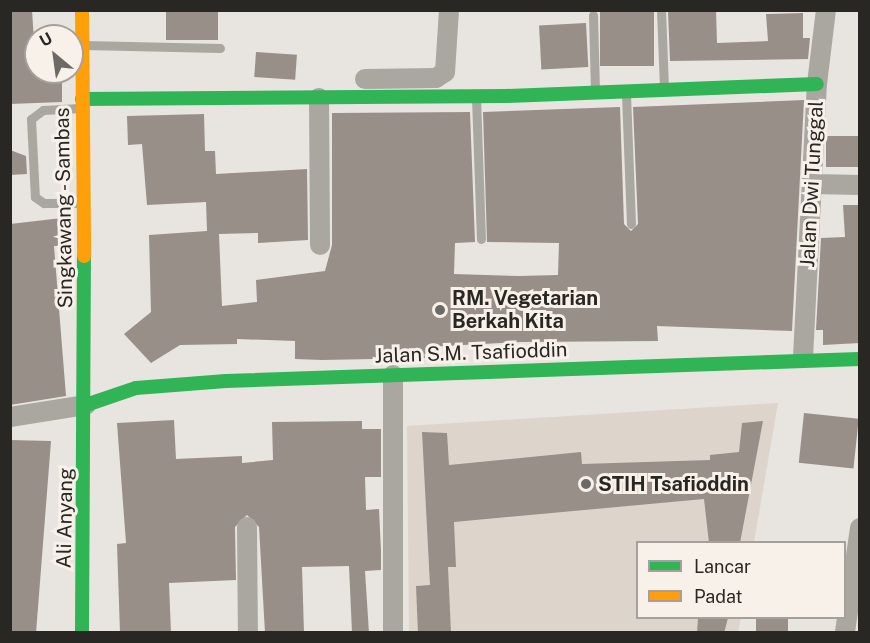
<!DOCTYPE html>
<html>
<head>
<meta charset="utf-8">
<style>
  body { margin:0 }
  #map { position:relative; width:870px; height:643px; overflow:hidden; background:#e8e4e0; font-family:"Public Sans",sans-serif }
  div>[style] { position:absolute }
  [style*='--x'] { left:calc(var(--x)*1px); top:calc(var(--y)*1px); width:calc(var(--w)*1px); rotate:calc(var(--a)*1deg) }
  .built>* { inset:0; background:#ddd5cc }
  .building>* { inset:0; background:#988f89; transform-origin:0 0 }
  .lane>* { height:9px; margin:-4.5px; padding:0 4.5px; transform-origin:4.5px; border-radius:4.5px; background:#a9a7a0 }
  .street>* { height:20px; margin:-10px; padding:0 10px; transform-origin:10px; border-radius:10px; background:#a9a7a0 }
  .fast>* { height:14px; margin:-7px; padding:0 7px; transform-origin:7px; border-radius:7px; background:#30b455 }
  .slow>* { height:14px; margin:-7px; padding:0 7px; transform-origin:7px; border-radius:7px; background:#ff9f0a }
  .dots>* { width:16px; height:16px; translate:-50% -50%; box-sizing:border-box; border:3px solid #f8f1ea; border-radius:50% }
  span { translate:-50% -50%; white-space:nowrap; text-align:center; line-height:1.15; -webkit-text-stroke:6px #f8f1ea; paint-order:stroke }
  .street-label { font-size:20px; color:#292724 }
  .poi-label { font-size:20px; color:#292724; font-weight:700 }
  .left { translate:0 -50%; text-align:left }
  .frame { position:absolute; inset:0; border:12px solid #292724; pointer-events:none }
  .legend { position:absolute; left:636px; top:541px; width:210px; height:78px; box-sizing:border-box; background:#f8f1ea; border:2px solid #a5a09b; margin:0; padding:8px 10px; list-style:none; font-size:18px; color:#292724 }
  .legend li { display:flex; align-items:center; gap:12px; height:30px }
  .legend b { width:30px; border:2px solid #a5a09b }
  .north { position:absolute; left:24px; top:24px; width:60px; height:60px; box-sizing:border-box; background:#f8f1ea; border:2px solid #a5a09b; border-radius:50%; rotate:331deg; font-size:16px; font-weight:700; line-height:24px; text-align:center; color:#292724 }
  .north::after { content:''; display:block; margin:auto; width:21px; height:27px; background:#6c6966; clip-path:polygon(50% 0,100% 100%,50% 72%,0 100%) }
</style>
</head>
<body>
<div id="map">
  <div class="built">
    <div style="clip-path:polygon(778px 403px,754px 542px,638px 542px,638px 618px,741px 618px,738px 632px,409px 632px,407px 426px)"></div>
  </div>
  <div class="building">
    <div style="clip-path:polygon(10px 10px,32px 10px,36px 72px,62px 72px,62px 102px,10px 104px)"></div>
    <div style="left:166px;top:10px;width:52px;height:30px"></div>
    <div style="clip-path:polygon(716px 10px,717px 43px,768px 41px,766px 14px,803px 13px,803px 38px,810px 38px,808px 59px,670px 61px,668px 11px)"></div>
    <div style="left:600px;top:11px;width:54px;height:55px"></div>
    <div style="left:586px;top:23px;width:44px;height:47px;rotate:87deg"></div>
    <div style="left:256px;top:52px;width:41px;height:25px;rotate:4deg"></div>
    <div style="clip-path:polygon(804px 100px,792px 331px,657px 326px,658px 341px,521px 342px,426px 347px,425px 358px,322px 360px,295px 359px,295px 341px,237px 339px,237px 344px,180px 345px,151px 363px,124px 334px,151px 312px,149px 235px,207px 231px,206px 202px,147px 205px,142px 144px,128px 145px,127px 116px,204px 114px,205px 151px,215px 151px,216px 174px,307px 169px,308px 240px,258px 243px,258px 233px,219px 234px,222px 306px,257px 302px,256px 280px,325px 271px,332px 245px,332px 113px,470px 112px,475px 242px,455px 243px,454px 274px,519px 276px,558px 275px,559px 243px,487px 242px,483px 112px,620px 107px,624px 224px,631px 231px,638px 224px,633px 107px)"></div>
    <div style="left:860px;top:136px;width:31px;height:34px;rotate:90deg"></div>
    <div style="clip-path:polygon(10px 150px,26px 156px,27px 174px,10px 175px)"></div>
    <div style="clip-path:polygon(843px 205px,860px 205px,860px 343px,823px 345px,823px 330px,816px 330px,821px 238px,845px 237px)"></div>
    <div style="clip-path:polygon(62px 218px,65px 245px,54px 246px,66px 396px,10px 405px,10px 224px)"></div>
    <div style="left:804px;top:413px;width:55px;height:50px;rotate:6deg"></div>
    <div style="clip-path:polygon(174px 420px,176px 459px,242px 456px,242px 463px,273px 460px,272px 422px,362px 421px,362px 429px,381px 429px,381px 477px,365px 477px,366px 510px,379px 509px,381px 551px,381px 570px,365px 571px,369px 633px,352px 633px,349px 566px,302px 567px,304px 633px,265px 633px,259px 527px,247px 515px,235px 527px,236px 580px,169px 583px,171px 633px,120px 633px,117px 544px,126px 543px,117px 423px)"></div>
    <div style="clip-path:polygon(763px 421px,740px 543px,709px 543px,704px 499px,454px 522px,456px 567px,448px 567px,451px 633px,418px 633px,416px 586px,430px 585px,422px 432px,447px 433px,449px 465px,581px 452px,582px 464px,710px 460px,710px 455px,739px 452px,742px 423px)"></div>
    <div style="clip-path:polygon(10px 440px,51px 441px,36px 633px,10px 633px)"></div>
    <div style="clip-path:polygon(698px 618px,728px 618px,724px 633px,697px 633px)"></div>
    <div style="left:756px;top:618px;width:32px;height:15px"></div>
  </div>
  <div class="lane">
    <div style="--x:661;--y:10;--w:77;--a:87.8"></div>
    <div style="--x:593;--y:15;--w:75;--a:88.5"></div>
    <div style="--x:84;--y:45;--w:136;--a:1.3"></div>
    <div style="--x:626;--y:94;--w:130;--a:87.8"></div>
    <div style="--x:476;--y:97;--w:142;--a:88"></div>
    <div style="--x:80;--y:108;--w:37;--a:177"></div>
    <div style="--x:43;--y:110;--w:15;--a:143"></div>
    <div style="--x:31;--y:119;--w:78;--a:87.1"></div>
    <div style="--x:35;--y:197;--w:11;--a:34"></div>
    <div style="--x:44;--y:203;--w:37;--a:0"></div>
  </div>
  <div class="street">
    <div style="--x:365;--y:79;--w:71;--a:-0.8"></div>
    <div style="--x:436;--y:78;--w:11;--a:-34"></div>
    <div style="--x:445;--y:72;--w:62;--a:-86.3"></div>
    <div style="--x:319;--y:98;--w:147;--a:89.6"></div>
    <div style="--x:812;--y:184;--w:48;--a:1.2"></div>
    <div style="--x:803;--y:358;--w:274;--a:-87.1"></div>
    <div style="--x:817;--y:84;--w:75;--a:-83.1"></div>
    <div style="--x:393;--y:375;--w:257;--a:90"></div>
    <div style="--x:10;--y:417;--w:77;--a:-9"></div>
    <div style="--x:247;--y:527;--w:105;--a:89.5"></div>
    <div style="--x:845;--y:632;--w:105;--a:-81.8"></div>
  </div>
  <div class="fast">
    <div style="--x:82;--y:99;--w:423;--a:-0.4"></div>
    <div style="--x:505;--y:96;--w:312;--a:-2.2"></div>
    <div style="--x:86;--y:405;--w:53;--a:-18.8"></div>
    <div style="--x:136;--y:388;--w:90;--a:-4.4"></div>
    <div style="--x:226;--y:381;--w:634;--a:-1.99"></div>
    <div style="--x:82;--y:632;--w:376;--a:-89.7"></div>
  </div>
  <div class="slow">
    <div style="--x:82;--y:10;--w:246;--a:89.5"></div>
  </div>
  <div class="dots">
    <div style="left:440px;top:310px;background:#6c6966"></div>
    <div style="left:586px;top:484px;background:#6c6966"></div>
  </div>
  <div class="street-label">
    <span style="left:812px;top:184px;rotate:-87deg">Jalan Dwi Tunggal</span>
    <span style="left:64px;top:208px;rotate:-91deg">Singkawang - Sambas</span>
    <span style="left:471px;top:353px;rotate:-2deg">Jalan S.M. Tsafioddin</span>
    <span style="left:65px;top:518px;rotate:-89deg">Ali Anyang</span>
  </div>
  <div class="poi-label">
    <span class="left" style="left:452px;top:310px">RM. Vegetarian<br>Berkah Kita</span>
    <span class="left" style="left:598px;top:484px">STIH Tsafioddin</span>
  </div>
  <div class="frame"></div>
  <ul class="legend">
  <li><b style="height:8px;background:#30b455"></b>Lancar</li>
  <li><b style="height:8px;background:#ff9f0a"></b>Padat</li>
  </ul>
  <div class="north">U</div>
</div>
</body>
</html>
